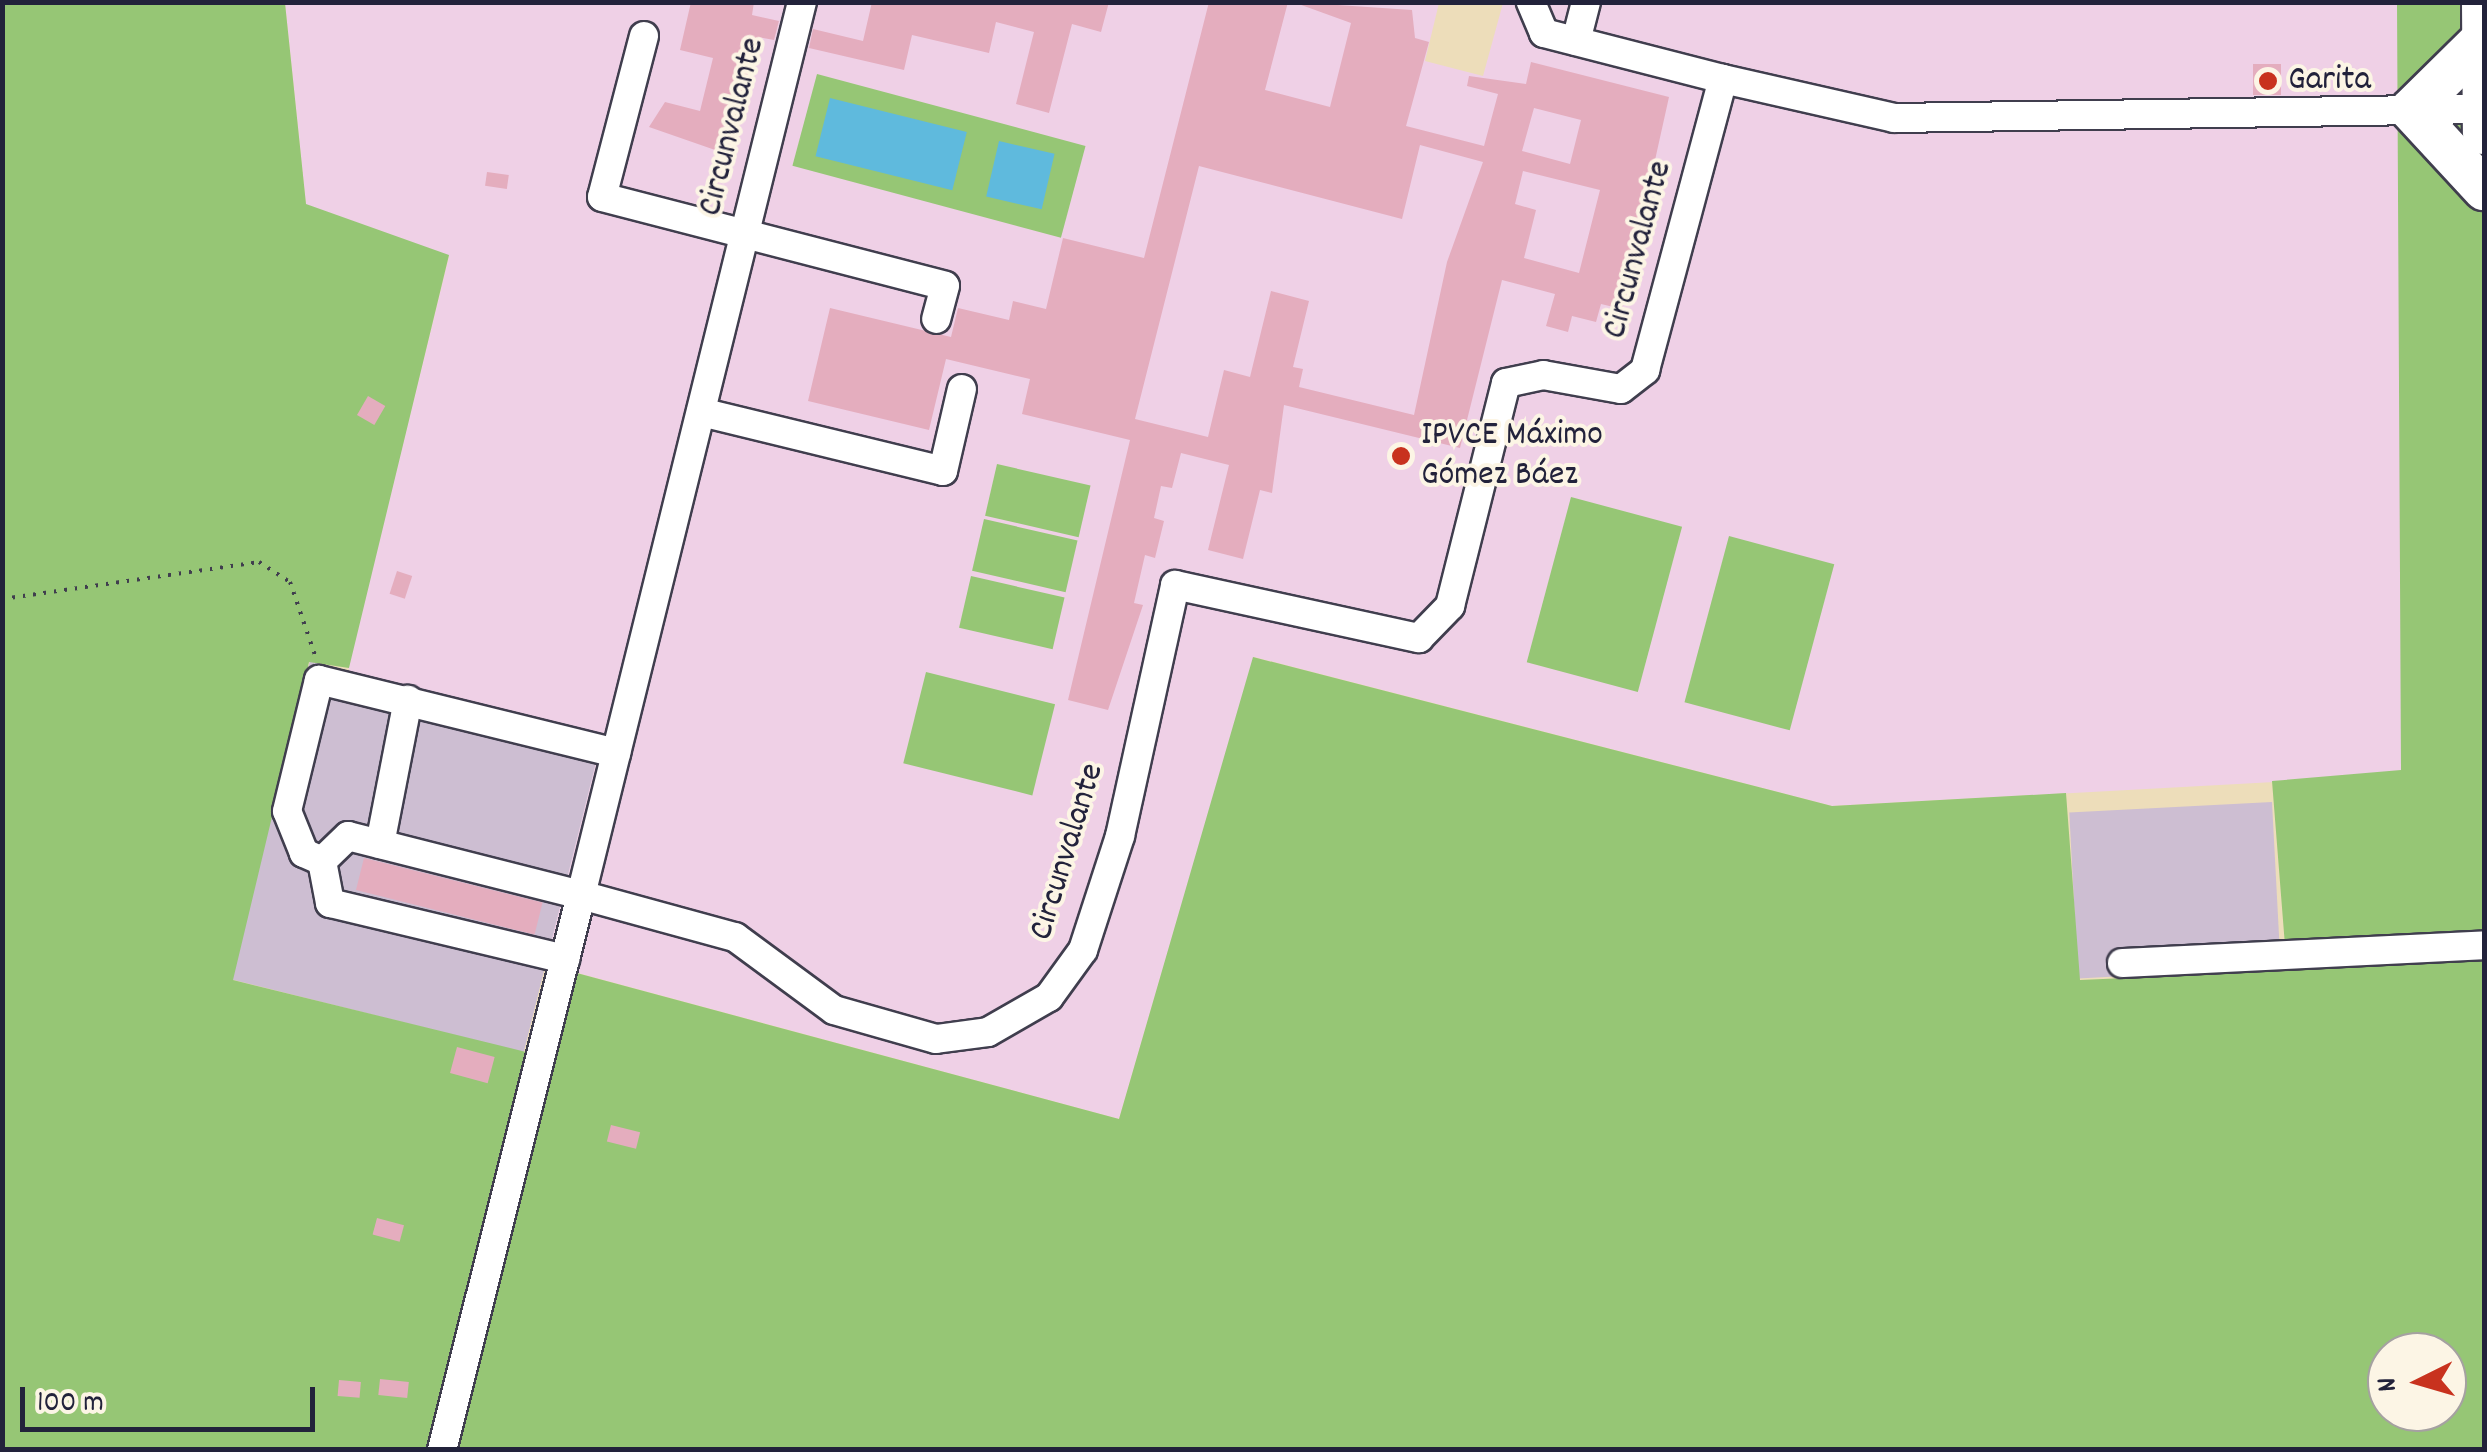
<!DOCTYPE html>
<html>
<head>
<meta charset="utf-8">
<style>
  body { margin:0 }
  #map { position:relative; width:2487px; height:1452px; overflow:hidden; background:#edddba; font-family:Dekko,sans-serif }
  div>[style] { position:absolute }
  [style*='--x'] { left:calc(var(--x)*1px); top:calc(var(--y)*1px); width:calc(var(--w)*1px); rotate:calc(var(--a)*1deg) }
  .built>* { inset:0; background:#efd0e6 }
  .industrial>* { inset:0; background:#cdbed2; transform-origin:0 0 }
  .green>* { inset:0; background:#96c675; transform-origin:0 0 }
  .water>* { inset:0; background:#5fbadd; transform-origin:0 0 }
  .building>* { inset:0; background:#e4adbe; transform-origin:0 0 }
  .path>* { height:4px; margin-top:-2px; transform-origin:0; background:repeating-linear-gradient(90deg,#403e4e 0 2.5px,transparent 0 10.5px) }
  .roads { filter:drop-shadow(2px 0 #403e4e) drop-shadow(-2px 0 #403e4e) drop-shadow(0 2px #403e4e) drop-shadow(0 -2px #403e4e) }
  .minor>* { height:28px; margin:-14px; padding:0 14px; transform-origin:14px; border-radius:14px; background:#fff }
  .highway>* { height:42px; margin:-21px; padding:0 21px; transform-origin:21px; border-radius:21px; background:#fff }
  .dots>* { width:28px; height:28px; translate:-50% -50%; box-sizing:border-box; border:5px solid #fcf5e5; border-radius:50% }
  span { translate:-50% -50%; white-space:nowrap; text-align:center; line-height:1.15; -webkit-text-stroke:8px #fcf5e5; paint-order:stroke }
  .poi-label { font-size:35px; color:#22223b }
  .left { translate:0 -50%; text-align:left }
  .street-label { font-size:35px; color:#22223b }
  .frame { position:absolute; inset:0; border:5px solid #22223b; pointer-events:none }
  .north { position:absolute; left:2367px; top:1332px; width:100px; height:100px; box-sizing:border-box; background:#fcf5e5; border:2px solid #a5a1a1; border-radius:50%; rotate:265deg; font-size:28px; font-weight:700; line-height:40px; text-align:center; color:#22223b }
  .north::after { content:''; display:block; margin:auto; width:35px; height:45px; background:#c8321e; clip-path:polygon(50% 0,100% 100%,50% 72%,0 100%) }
  .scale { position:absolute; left:20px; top:1387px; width:295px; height:45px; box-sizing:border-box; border:5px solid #22223b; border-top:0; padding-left:12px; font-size:30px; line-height:35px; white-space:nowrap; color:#22223b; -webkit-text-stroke:8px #fcf5e5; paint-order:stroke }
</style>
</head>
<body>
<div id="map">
  <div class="built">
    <div style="clip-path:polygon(285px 3px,1439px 3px,1425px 61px,1483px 76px,1503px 3px,2398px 3px,2405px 775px,1832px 806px,1254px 657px,1119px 1119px,548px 965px,348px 668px,449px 256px,306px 205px)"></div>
  </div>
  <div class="industrial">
    <div style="left:310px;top:661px;width:302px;height:328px;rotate:14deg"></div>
    <div style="left:2272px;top:802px;width:166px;height:203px;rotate:87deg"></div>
  </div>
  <div class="green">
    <div style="clip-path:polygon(evenodd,3px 3px,285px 3px,306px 204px,449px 255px,349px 668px,309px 662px,233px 980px,526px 1052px,547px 965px,1119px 1119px,1253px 657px,1832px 806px,2066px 793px,2080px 980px,2287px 971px,2272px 781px,2401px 770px,2397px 3px,2484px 3px,2484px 1449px,3px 1450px,3px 3px,2387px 1352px,2447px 1352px,2447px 1412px,2387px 1412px,2387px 1352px)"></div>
    <div style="left:817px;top:74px;width:278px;height:95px;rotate:15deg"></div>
    <div style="left:997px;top:464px;width:96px;height:53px;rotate:13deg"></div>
    <div style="left:1571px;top:497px;width:115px;height:171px;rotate:15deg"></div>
    <div style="left:984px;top:519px;width:96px;height:53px;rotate:13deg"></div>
    <div style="left:1729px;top:536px;width:109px;height:172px;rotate:15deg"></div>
    <div style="left:971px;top:576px;width:96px;height:53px;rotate:13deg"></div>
    <div style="left:926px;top:672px;width:133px;height:94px;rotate:14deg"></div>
  </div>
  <div class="water">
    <div style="left:830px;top:98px;width:141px;height:60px;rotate:14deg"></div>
    <div style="left:999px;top:141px;width:57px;height:57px;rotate:13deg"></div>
  </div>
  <div class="building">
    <div style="clip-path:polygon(691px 2px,754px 2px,752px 15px,779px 21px,774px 40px,758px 37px,739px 119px,726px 116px,718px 151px,649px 127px,665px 102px,700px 111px,713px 58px,680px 50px)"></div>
    <div style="clip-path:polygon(872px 2px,1109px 2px,1101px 32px,1072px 24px,1049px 113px,1016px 104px,1034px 32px,996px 22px,989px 53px,912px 35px,904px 70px,809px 48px,813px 29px,863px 41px)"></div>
    <div style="clip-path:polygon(evenodd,1209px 2px,1288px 2px,1265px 90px,1330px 107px,1351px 23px,1293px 2px,1412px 10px,1415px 38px,1429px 42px,1406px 126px,1484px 146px,1498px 94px,1467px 86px,1469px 76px,1526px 84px,1531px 62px,1669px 97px,1622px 309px,1601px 304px,1596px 322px,1572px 316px,1568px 332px,1546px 326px,1555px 294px,1502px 280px,1460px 448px,1284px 405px,1272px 493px,1260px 490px,1243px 559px,1208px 550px,1229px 465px,1181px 453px,1172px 488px,1161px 486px,1154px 518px,1164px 521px,1155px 558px,1145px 555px,1134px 603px,1143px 605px,1108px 710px,1068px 700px,1130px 440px,1022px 414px,1030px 379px,946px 359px,929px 430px,808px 401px,830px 308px,951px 337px,958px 308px,1009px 320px,1013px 301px,1046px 309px,1063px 238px,1144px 258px,1209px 2px,1534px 108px,1581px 120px,1570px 164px,1522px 151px,1534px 108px,1209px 2px,1420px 145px,1483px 162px,1447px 262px,1414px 415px,1299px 387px,1303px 369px,1293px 367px,1309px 301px,1271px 291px,1250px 377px,1224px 370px,1208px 437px,1135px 419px,1199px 166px,1402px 219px,1420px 145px,1209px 2px,1523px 171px,1600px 190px,1579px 273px,1524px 258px,1536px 210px,1515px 204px,1523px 171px)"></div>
    <div style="left:2253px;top:64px;width:28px;height:31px"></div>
    <div style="left:487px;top:172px;width:22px;height:14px;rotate:8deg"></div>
    <div style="left:368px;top:396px;width:20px;height:22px;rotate:30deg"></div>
    <div style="left:397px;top:571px;width:16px;height:24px;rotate:18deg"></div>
    <div style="left:364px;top:858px;width:184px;height:33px;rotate:14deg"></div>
    <div style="left:457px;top:1047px;width:39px;height:27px;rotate:15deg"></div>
    <div style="left:611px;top:1125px;width:30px;height:17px;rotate:14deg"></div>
    <div style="left:377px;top:1218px;width:28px;height:17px;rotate:15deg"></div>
    <div style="left:380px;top:1379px;width:29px;height:16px;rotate:6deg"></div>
    <div style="left:339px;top:1380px;width:22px;height:16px;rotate:5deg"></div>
  </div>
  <div class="path">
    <div style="--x:2;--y:599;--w:260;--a:-8.2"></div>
    <div style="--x:259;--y:562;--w:37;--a:33"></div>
    <div style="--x:290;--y:582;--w:77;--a:71.1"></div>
  </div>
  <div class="roads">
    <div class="minor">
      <div style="--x:802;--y:2;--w:920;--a:103.9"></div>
      <div style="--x:581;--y:895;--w:160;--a:15.3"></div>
      <div style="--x:735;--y:937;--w:123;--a:36.4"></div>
      <div style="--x:834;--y:1010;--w:106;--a:15.9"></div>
      <div style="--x:936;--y:1039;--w:52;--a:-7.7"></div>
      <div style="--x:988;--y:1032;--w:70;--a:-29.8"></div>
      <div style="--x:1049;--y:997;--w:58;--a:-54.1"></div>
      <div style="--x:1083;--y:950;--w:120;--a:-72"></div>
      <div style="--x:1120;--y:836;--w:257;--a:-77.6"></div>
      <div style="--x:1175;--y:585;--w:250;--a:12.3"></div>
      <div style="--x:1419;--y:638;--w:45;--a:-45.9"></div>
      <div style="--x:1450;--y:606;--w:230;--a:-75.9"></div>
      <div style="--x:1506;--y:383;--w:38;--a:-12"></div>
      <div style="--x:1543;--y:375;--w:79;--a:10.2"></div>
      <div style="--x:1621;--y:389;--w:31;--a:-38"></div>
      <div style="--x:1645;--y:370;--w:301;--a:-75"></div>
      <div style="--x:1723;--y:79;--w:185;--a:-165.6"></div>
      <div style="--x:1544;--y:33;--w:34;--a:-113"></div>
      <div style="--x:644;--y:36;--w:166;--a:104.6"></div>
      <div style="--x:602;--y:197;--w:354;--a:14.5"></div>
      <div style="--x:945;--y:286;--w:34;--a:105"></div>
      <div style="--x:1576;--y:41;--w:40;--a:-75.6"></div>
      <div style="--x:1723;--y:79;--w:175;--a:12.8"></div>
      <div style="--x:1894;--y:118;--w:590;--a:-0.87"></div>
      <div style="--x:701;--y:412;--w:249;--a:13.7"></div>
      <div style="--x:943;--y:471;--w:84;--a:-77"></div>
      <div style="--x:380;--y:844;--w:147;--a:-79"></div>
      <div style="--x:322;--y:861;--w:20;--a:-156"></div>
      <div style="--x:304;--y:853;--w:45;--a:-112"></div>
      <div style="--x:287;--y:811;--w:135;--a:-76.3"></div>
      <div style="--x:319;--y:680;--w:306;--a:13.8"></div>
      <div style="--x:2122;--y:963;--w:362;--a:-2.8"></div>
      <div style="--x:442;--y:1450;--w:572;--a:-75.94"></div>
      <div style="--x:581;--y:895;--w:240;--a:-165.8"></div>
      <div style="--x:348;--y:836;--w:36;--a:136"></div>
      <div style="--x:322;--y:861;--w:43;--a:79.2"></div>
      <div style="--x:330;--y:903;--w:242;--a:13.4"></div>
    </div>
    <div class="highway">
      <div style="--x:2483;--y:2;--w:131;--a:89.6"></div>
      <div style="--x:2481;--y:41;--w:98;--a:135.4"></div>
      <div style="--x:2411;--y:110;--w:108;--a:47.3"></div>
    </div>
  </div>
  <div class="dots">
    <div style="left:2268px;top:81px;background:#c8321e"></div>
    <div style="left:1401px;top:456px;background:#c8321e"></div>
  </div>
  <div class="poi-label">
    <span class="left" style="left:2288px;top:81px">Garita</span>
    <span class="left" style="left:1421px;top:456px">IPVCE Máximo<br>Gómez Báez</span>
  </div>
  <div class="street-label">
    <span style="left:733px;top:127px;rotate:-76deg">Circunvalante</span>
    <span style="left:1639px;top:250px;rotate:-75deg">Circunvalante</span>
    <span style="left:1068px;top:852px;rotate:-73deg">Circunvalante</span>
  </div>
  <div class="frame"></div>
  <div class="north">N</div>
  <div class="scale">100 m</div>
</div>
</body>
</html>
